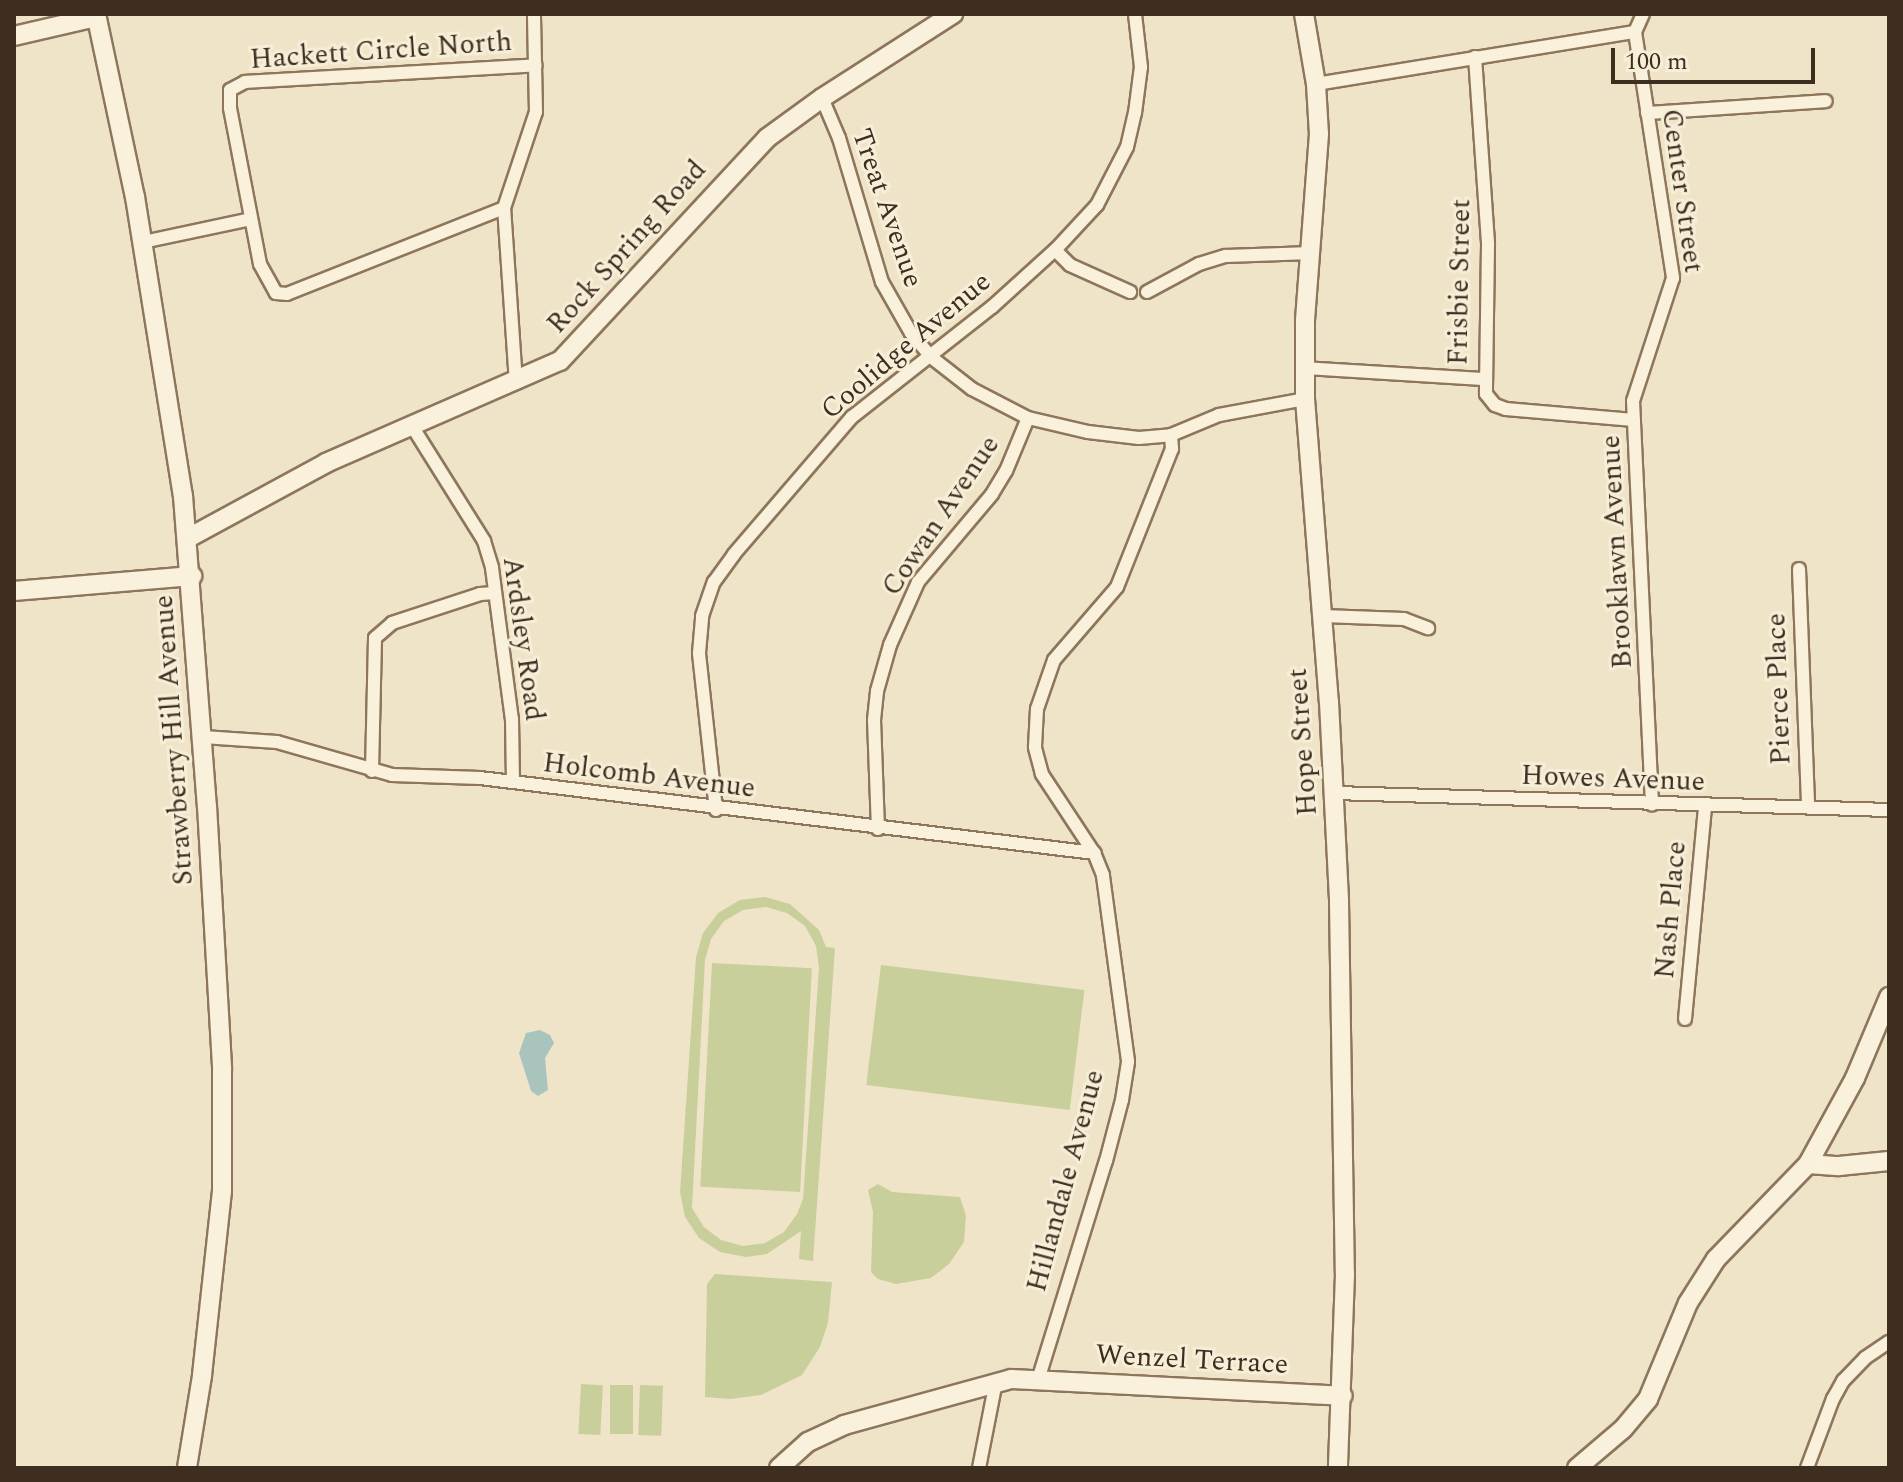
<!DOCTYPE html>
<html>
<head>
<meta charset="utf-8">
<style>
  body { margin:0 }
  #map { position:relative; width:1903px; height:1482px; overflow:hidden; background:#f0e4c8; font-family:Spectral,serif }
  div>[style] { position:absolute }
  [style*='--x'] { left:calc(var(--x)*1px); top:calc(var(--y)*1px); width:calc(var(--w)*1px); rotate:calc(var(--a)*1deg) }
  .green>* { inset:0; background:#c9cf9b; transform-origin:0 0 }
  .water>* { inset:0; background:#a9c4bc }
  .roads { filter:drop-shadow(2px 0 #8d765c) drop-shadow(-2px 0 #8d765c) drop-shadow(0 2px #8d765c) drop-shadow(0 -2px #8d765c) }
  .street>* { height:12px; margin:-6px; padding:0 6px; transform-origin:6px; border-radius:6px; background:#faf1dc }
  .secondary>* { height:18px; margin:-9px; padding:0 9px; transform-origin:9px; border-radius:9px; background:#faf1dc }
  span { translate:-50% -50%; white-space:nowrap; text-align:center; line-height:1.15; -webkit-text-stroke:6px #f7eed8; paint-order:stroke }
  .street-label { font-size:28px; color:#3d2e20 }
  .frame { position:absolute; inset:0; border:16px solid #3d2e20; pointer-events:none }
  .scale { position:absolute; left:1611px; top:48px; width:204px; height:36px; box-sizing:border-box; border:4px solid #3d2e20; border-top:0; padding-left:10px; font-size:24px; line-height:28px; white-space:nowrap; color:#3d2e20; -webkit-text-stroke:6px #f7eed8; paint-order:stroke }
</style>
</head>
<body>
<div id="map">
  <div class="green">
    <div style="clip-path:polygon(evenodd,765px 897px,790px 904px,819px 930px,826px 947px,835px 948px,813px 1261px,799px 1259px,801px 1231px,767px 1254px,746px 1257px,720px 1252px,699px 1238px,685px 1217px,680px 1192px,696px 957px,703px 933px,718px 913px,740px 900px,765px 897px,766px 907px,787px 913px,805px 926px,816px 946px,819px 968px,803px 1199px,797px 1214px,784px 1232px,765px 1243px,743px 1246px,721px 1240px,704px 1227px,692px 1208px,705px 960px,711px 939px,724px 921px,743px 910px,766px 907px)"></div>
    <div style="left:712px;top:963px;width:100px;height:224px;rotate:3deg"></div>
    <div style="left:881px;top:965px;width:205px;height:121px;rotate:7deg"></div>
    <div style="clip-path:polygon(878px 1184px,892px 1192px,960px 1197px,966px 1216px,964px 1242px,949px 1264px,931px 1278px,896px 1284px,878px 1279px,871px 1272px,873px 1212px,868px 1190px)"></div>
    <div style="clip-path:polygon(715px 1274px,832px 1282px,828px 1323px,820px 1347px,802px 1375px,761px 1395px,730px 1399px,705px 1397px,707px 1284px)"></div>
    <div style="left:581px;top:1384px;width:22px;height:50px;rotate:3deg"></div>
    <div style="left:610px;top:1385px;width:23px;height:49px"></div>
    <div style="left:640px;top:1385px;width:23px;height:50px;rotate:2deg"></div>
  </div>
  <div class="water">
    <div style="clip-path:polygon(540px 1030px,550px 1035px,554px 1043px,545px 1058px,548px 1090px,538px 1096px,531px 1091px,519px 1053px,526px 1033px)"></div>
  </div>
  <div class="roads">
    <div class="street">
      <div style="--x:1643;--y:14;--w:20;--a:114"></div>
      <div style="--x:1635;--y:32;--w:249;--a:81.2"></div>
      <div style="--x:1673;--y:278;--w:129;--a:108"></div>
      <div style="--x:1633;--y:401;--w:404;--a:87.3"></div>
      <div style="--x:1475;--y:57;--w:188;--a:86"></div>
      <div style="--x:1488;--y:245;--w:149;--a:90.8"></div>
      <div style="--x:1486;--y:394;--w:14;--a:51"></div>
      <div style="--x:1495;--y:405;--w:12;--a:20"></div>
      <div style="--x:1506;--y:409;--w:128;--a:4.9"></div>
      <div style="--x:1316;--y:84;--w:323;--a:-9.3"></div>
      <div style="--x:822;--y:98;--w:43;--a:67"></div>
      <div style="--x:839;--y:138;--w:150;--a:73.4"></div>
      <div style="--x:882;--y:282;--w:59;--a:60.4"></div>
      <div style="--x:911;--y:333;--w:31;--a:50"></div>
      <div style="--x:931;--y:357;--w:52;--a:38"></div>
      <div style="--x:972;--y:389;--w:63;--a:27.4"></div>
      <div style="--x:1028;--y:418;--w:62;--a:13.1"></div>
      <div style="--x:1088;--y:432;--w:51;--a:6.7"></div>
      <div style="--x:1139;--y:438;--w:32;--a:-5"></div>
      <div style="--x:1171;--y:435;--w:52;--a:-22.6"></div>
      <div style="--x:1219;--y:415;--w:87;--a:-10.5"></div>
      <div style="--x:1647;--y:113;--w:179;--a:-3.8"></div>
      <div style="--x:504;--y:208;--w:233;--a:158.4"></div>
      <div style="--x:287;--y:294;--w:11;--a:-175"></div>
      <div style="--x:276;--y:293;--w:33;--a:-119"></div>
      <div style="--x:260;--y:264;--w:159;--a:-100.9"></div>
      <div style="--x:230;--y:108;--w:18;--a:-90"></div>
      <div style="--x:230;--y:90;--w:17;--a:-28"></div>
      <div style="--x:245;--y:82;--w:291;--a:-3.3"></div>
      <div style="--x:143;--y:242;--w:110;--a:-12"></div>
      <div style="--x:1055;--y:250;--w:21;--a:45"></div>
      <div style="--x:1070;--y:265;--w:66;--a:24.2"></div>
      <div style="--x:1147;--y:292;--w:59;--a:-28.3"></div>
      <div style="--x:1199;--y:264;--w:28;--a:-17"></div>
      <div style="--x:1226;--y:256;--w:85;--a:-2"></div>
      <div style="--x:1304;--y:368;--w:181;--a:3.5"></div>
      <div style="--x:516;--y:383;--w:175;--a:-93.9"></div>
      <div style="--x:504;--y:208;--w:101;--a:-71.6"></div>
      <div style="--x:536;--y:112;--w:98;--a:-91.2"></div>
      <div style="--x:412;--y:426;--w:136;--a:57.9"></div>
      <div style="--x:484;--y:541;--w:28;--a:73"></div>
      <div style="--x:492;--y:568;--w:152;--a:82.5"></div>
      <div style="--x:512;--y:719;--w:63;--a:89.1"></div>
      <div style="--x:1799;--y:569;--w:238;--a:87.8"></div>
      <div style="--x:1323;--y:616;--w:81;--a:2.1"></div>
      <div style="--x:1404;--y:619;--w:26;--a:21"></div>
      <div style="--x:203;--y:737;--w:74;--a:3.9"></div>
      <div style="--x:277;--y:742;--w:120;--a:16"></div>
      <div style="--x:392;--y:775;--w:88;--a:2"></div>
      <div style="--x:480;--y:778;--w:619;--a:6.96"></div>
      <div style="--x:372;--y:771;--w:133;--a:-88.7"></div>
      <div style="--x:375;--y:638;--w:23;--a:-41"></div>
      <div style="--x:392;--y:623;--w:93;--a:-18.2"></div>
      <div style="--x:480;--y:594;--w:15;--a:-4"></div>
      <div style="--x:1335;--y:793;--w:554;--a:1.76"></div>
      <div style="--x:716;--y:810;--w:158;--a:-96.2"></div>
      <div style="--x:699;--y:653;--w:37;--a:-85"></div>
      <div style="--x:702;--y:616;--w:36;--a:-71"></div>
      <div style="--x:714;--y:582;--w:34;--a:-54"></div>
      <div style="--x:734;--y:554;--w:181;--a:-49.3"></div>
      <div style="--x:852;--y:417;--w:178;--a:-38.2"></div>
      <div style="--x:992;--y:307;--w:88;--a:-42.2"></div>
      <div style="--x:1057;--y:248;--w:59;--a:-47.1"></div>
      <div style="--x:1097;--y:205;--w:65;--a:-62.7"></div>
      <div style="--x:1127;--y:147;--w:35;--a:-77"></div>
      <div style="--x:1135;--y:113;--w:46;--a:-82.6"></div>
      <div style="--x:1141;--y:67;--w:53;--a:-96.5"></div>
      <div style="--x:878;--y:829;--w:109;--a:-92.1"></div>
      <div style="--x:874;--y:720;--w:29;--a:-84"></div>
      <div style="--x:877;--y:691;--w:48;--a:-74.2"></div>
      <div style="--x:890;--y:645;--w:69;--a:-66"></div>
      <div style="--x:918;--y:582;--w:115;--a:-49.9"></div>
      <div style="--x:992;--y:494;--w:27;--a:-59"></div>
      <div style="--x:1006;--y:471;--w:57;--a:-67.5"></div>
      <div style="--x:1685;--y:1019;--w:214;--a:-84.6"></div>
      <div style="--x:1038;--y:1380;--w:229;--a:-72.8"></div>
      <div style="--x:1106;--y:1161;--w:63;--a:-75.3"></div>
      <div style="--x:1122;--y:1100;--w:39;--a:-81"></div>
      <div style="--x:1128;--y:1061;--w:188;--a:-97.7"></div>
      <div style="--x:1103;--y:875;--w:24;--a:-112"></div>
      <div style="--x:1094;--y:853;--w:95;--a:-123.4"></div>
      <div style="--x:1042;--y:774;--w:28;--a:-105"></div>
      <div style="--x:1035;--y:747;--w:38;--a:-87"></div>
      <div style="--x:1037;--y:709;--w:52;--a:-70.9"></div>
      <div style="--x:1054;--y:660;--w:96;--a:-49.2"></div>
      <div style="--x:1117;--y:587;--w:149;--a:-68.3"></div>
      <div style="--x:1172;--y:449;--w:14;--a:-94"></div>
      <div style="--x:979;--y:1468;--w:89;--a:-78.9"></div>
      <div style="--x:1807;--y:1468;--w:74;--a:-69.4"></div>
      <div style="--x:1833;--y:1399;--w:21;--a:-61"></div>
      <div style="--x:1843;--y:1381;--w:32;--a:-46"></div>
      <div style="--x:1865;--y:1358;--w:29;--a:-34"></div>
    </div>
    <div class="secondary">
      <div style="--x:96;--y:14;--w:187;--a:78"></div>
      <div style="--x:135;--y:197;--w:303;--a:80.9"></div>
      <div style="--x:183;--y:496;--w:311;--a:85.6"></div>
      <div style="--x:207;--y:806;--w:264;--a:86.7"></div>
      <div style="--x:222;--y:1070;--w:121;--a:90"></div>
      <div style="--x:222;--y:1191;--w:186;--a:96.2"></div>
      <div style="--x:202;--y:1376;--w:93;--a:99.3"></div>
      <div style="--x:1304;--y:14;--w:71;--a:80.3"></div>
      <div style="--x:1316;--y:84;--w:50;--a:86.6"></div>
      <div style="--x:1319;--y:134;--w:188;--a:94.3"></div>
      <div style="--x:1305;--y:321;--w:78;--a:90"></div>
      <div style="--x:1305;--y:399;--w:304;--a:85.5"></div>
      <div style="--x:1329;--y:702;--w:200;--a:87.1"></div>
      <div style="--x:1339;--y:902;--w:372;--a:89.1"></div>
      <div style="--x:1345;--y:1274;--w:194;--a:92.1"></div>
      <div style="--x:14;--y:36;--w:84;--a:-13"></div>
      <div style="--x:188;--y:538;--w:157;--a:-28.5"></div>
      <div style="--x:326;--y:463;--w:255;--a:-23.6"></div>
      <div style="--x:560;--y:361;--w:304;--a:-47.1"></div>
      <div style="--x:767;--y:138;--w:68;--a:-36"></div>
      <div style="--x:822;--y:98;--w:156;--a:-32.7"></div>
      <div style="--x:14;--y:591;--w:179;--a:-4.8"></div>
      <div style="--x:1808;--y:1164;--w:31;--a:4"></div>
      <div style="--x:1839;--y:1166;--w:50;--a:-5.7"></div>
      <div style="--x:779;--y:1468;--w:39;--a:-42"></div>
      <div style="--x:808;--y:1442;--w:40;--a:-25"></div>
      <div style="--x:844;--y:1425;--w:173;--a:-15.4"></div>
      <div style="--x:1011;--y:1379;--w:332;--a:2.9"></div>
      <div style="--x:1577;--y:1468;--w:60;--a:-40.3"></div>
      <div style="--x:1623;--y:1429;--w:39;--a:-50"></div>
      <div style="--x:1648;--y:1399;--w:104;--a:-67.4"></div>
      <div style="--x:1688;--y:1303;--w:52;--a:-57.5"></div>
      <div style="--x:1716;--y:1259;--w:132;--a:-45.9"></div>
      <div style="--x:1808;--y:1164;--w:98;--a:-61.3"></div>
      <div style="--x:1855;--y:1078;--w:88;--a:-67.2"></div>
    </div>
  </div>
  <div class="street-label">
    <span style="left:381px;top:51px;rotate:-4deg">Hackett Circle North</span>
    <span style="left:1682px;top:191px;rotate:82deg">Center Street</span>
    <span style="left:887px;top:208px;rotate:71deg">Treat Avenue</span>
    <span style="left:627px;top:247px;rotate:-48deg">Rock Spring Road</span>
    <span style="left:1460px;top:282px;rotate:-89deg">Frisbie Street</span>
    <span style="left:906px;top:346px;rotate:-40deg">Coolidge Avenue</span>
    <span style="left:941px;top:516px;rotate:-56deg">Cowan Avenue</span>
    <span style="left:1617px;top:552px;rotate:-93deg">Brooklawn Avenue</span>
    <span style="left:523px;top:639px;rotate:82deg">Ardsley Road</span>
    <span style="left:1779px;top:689px;rotate:-92deg">Pierce Place</span>
    <span style="left:174px;top:740px;rotate:-94deg">Strawberry Hill Avenue</span>
    <span style="left:1303px;top:742px;rotate:-94deg">Hope Street</span>
    <span style="left:649px;top:776px;rotate:7deg">Holcomb Avenue</span>
    <span style="left:1613px;top:779px;rotate:2deg">Howes Avenue</span>
    <span style="left:1671px;top:910px;rotate:-85deg">Nash Place</span>
    <span style="left:1066px;top:1181px;rotate:-75deg">Hillandale Avenue</span>
    <span style="left:1192px;top:1360px;rotate:3deg">Wenzel Terrace</span>
  </div>
  <div class="frame"></div>
  <div class="scale">100 m</div>
</div>
</body>
</html>
